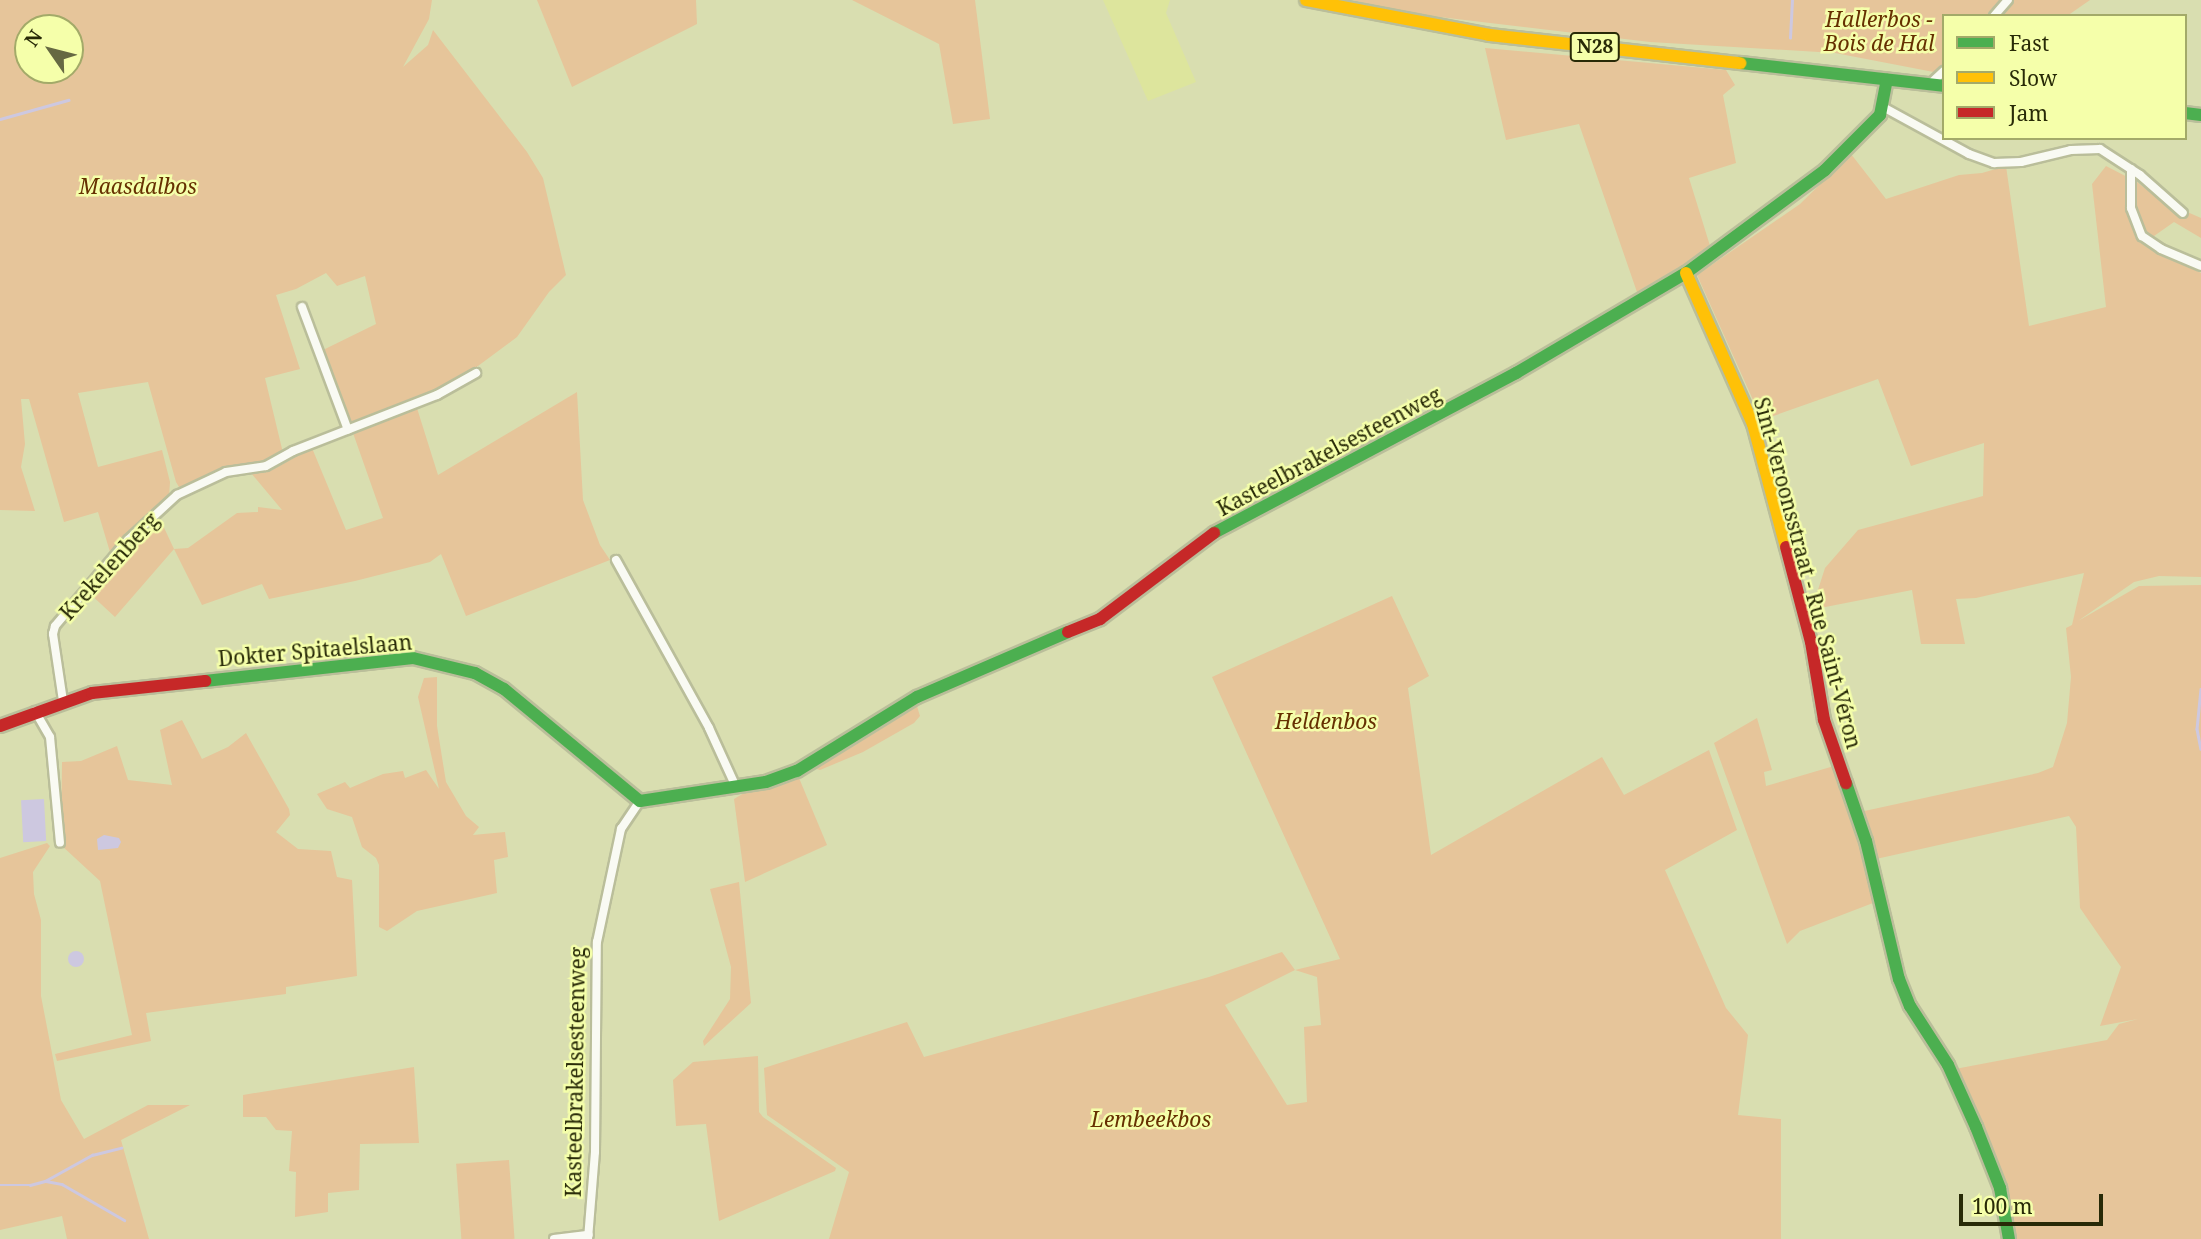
<!DOCTYPE html>
<html>
<head>
<meta charset="utf-8">
<style>
  body { margin:0 }
  #map { position:relative; width:2201px; height:1239px; overflow:hidden; background:#d9deb0; font-family:"Noto Serif",serif }
  div>[style] { position:absolute }
  [style*='--x'] { left:calc(var(--x)*1px); top:calc(var(--y)*1px); width:calc(var(--w)*1px); rotate:calc(var(--a)*1deg) }
  .built>* { inset:0; background:#dde59d }
  .green>* { inset:0; background:#e6c59a; transform-origin:0 0 }
  .water>* { inset:0; background:#cdc8e0; transform-origin:0 0 }
  .round { border-radius:50% }
  .stream>* { height:2.5px; margin:-1.25px; padding:0 1.25px; transform-origin:1.25px; border-radius:1.25px; background:#cdc8e0 }
  .roads { filter:drop-shadow(2px 0 #babe9a) drop-shadow(-2px 0 #babe9a) drop-shadow(0 2px #babe9a) drop-shadow(0 -2px #babe9a) }
  .street>* { height:8px; margin:-4px; padding:0 4px; transform-origin:4px; border-radius:4px; background:#f9faf3 }
  .fast>* { height:12px; margin:-6px; padding:0 6px; transform-origin:6px; border-radius:6px; background:#4caf50 }
  .slow>* { height:12px; margin:-6px; padding:0 6px; transform-origin:6px; border-radius:6px; background:#ffc107 }
  .jam>* { height:12px; margin:-6px; padding:0 6px; transform-origin:6px; border-radius:6px; background:#c62828 }
  span { translate:-50% -50%; white-space:nowrap; text-align:center; line-height:1.15; -webkit-text-stroke:5px #f5ffaa; paint-order:stroke }
  .shield-label span { padding:2px 5px; background:#f5ffaa; border:2px solid; border-radius:5px; -webkit-text-stroke-width:0 }
  .shield-label { font-size:19px; color:#282a07; font-weight:700 }
  .park-label { font-size:21px; color:#663001; font-style:italic }
  .street-label { font-size:21px; color:#282a07 }
  .legend { position:absolute; left:1942px; top:14px; width:245px; height:126px; box-sizing:border-box; background:#f5ffaa; border:2px solid #a3aa69; margin:0; padding:9px 12px; list-style:none; font-size:21px; color:#282a07 }
  .legend li { display:flex; align-items:center; gap:14px; height:35px }
  .legend b { width:35px; border:2px solid #a3aa69 }
  .north { position:absolute; left:14px; top:14px; width:70px; height:70px; box-sizing:border-box; background:#f5ffaa; border:2px solid #a3aa69; border-radius:50%; rotate:305deg; font-size:19px; font-weight:700; line-height:28px; text-align:center; color:#282a07 }
  .north::after { content:''; display:block; margin:auto; width:24px; height:32px; background:#666942; clip-path:polygon(50% 0,100% 100%,50% 72%,0 100%) }
  .scale { position:absolute; left:1959px; top:1194px; width:144px; height:32px; box-sizing:border-box; border:4px solid #282a07; border-top:0; padding-left:9px; font-size:21px; line-height:24px; white-space:nowrap; color:#282a07; -webkit-text-stroke:5px #f5ffaa; paint-order:stroke }
</style>
</head>
<body>
<div id="map">
  <div class="built">
    <div style="clip-path:polygon(1103px 0,1170px 0,1166px 13px,1196px 82px,1148px 101px)"></div>
  </div>
  <div class="green">
    <div style="clip-path:polygon(evenodd,0 0,432px 0,429px 19px,403px 67px,428px 45px,433px 30px,527px 152px,543px 178px,566px 275px,549px 292px,517px 337px,455px 383px,348px 425px,323px 350px,376px 324px,365px 276px,337px 286px,326px 273px,296px 289px,276px 295px,300px 369px,265px 378px,283px 453px,267px 462px,216px 471px,185px 487px,179px 487px,176px 482px,148px 382px,78px 393px,98px 467px,162px 450px,170px 482px,169px 497px,110px 552px,98px 512px,64px 522px,29px 399px,21px 399px,25px 444px,21px 467px,35px 511px,0 510px,0 0,28px 28px,70px 28px,70px 70px,28px 70px,28px 28px)"></div>
    <div style="clip-path:polygon(537px 0,696px 0,697px 24px,572px 87px)"></div>
    <div style="clip-path:polygon(852px 0,975px 0,990px 119px,953px 124px,939px 44px)"></div>
    <div style="clip-path:polygon(1352px 0,2090px 0,2067px 16px,1944px 16px,1944px 74px,1835px 53px,1650px 42px,1406px 13px)"></div>
    <div style="clip-path:polygon(1485px 48px,1726px 70px,1735px 85px,1723px 95px,1736px 163px,1689px 178px,1711px 249px,1638px 295px,1579px 124px,1506px 140px)"></div>
    <div style="clip-path:polygon(1851px 154px,1886px 199px,1959px 175px,1982px 173px,2006px 166px,2029px 326px,2106px 307px,2092px 184px,2106px 166px,2137px 182px,2181px 216px,2185px 211px,2201px 218px,2201px 238px,2174px 222px,2144px 243px,2201px 273px,2201px 577px,2159px 576px,2134px 582px,2078px 621px,2139px 586px,2201px 585px,2201px 1239px,2015px 1239px,2004px 1188px,1989px 1143px,1955px 1069px,2107px 1040px,2119px 1024px,2138px 1019px,2100px 1026px,2121px 967px,2080px 908px,2076px 827px,2069px 816px,1876px 859px,1860px 812px,2038px 773px,2053px 767px,2067px 723px,2071px 677px,2066px 628px,2072px 625px,2084px 573px,1976px 598px,1956px 599px,1965px 644px,1921px 644px,1912px 590px,1810px 610px,1807px 606px,1816px 596px,1825px 568px,1858px 530px,1983px 496px,1984px 443px,1911px 466px,1878px 379px,1762px 420px,1697px 275px,1800px 204px)"></div>
    <div style="clip-path:polygon(577px 392px,583px 500px,600px 545px,610px 560px,466px 616px,441px 554px,430px 562px,355px 581px,269px 599px,262px 584px,202px 605px,174px 549px,115px 617px,88px 592px,138px 533px,159px 517px,174px 549px,188px 548px,237px 513px,258px 512px,258px 507px,282px 510px,251px 473px,268px 472px,312px 448px,346px 530px,383px 518px,353px 433px,376px 422px,416px 405px,438px 475px)"></div>
    <div style="clip-path:polygon(evenodd,1392px 596px,1429px 676px,1408px 688px,1431px 855px,1602px 757px,1624px 795px,1709px 750px,1737px 830px,1665px 870px,1726px 1008px,1748px 1035px,1738px 1115px,1781px 1119px,1781px 1239px,829px 1239px,849px 1172px,767px 1115px,764px 1068px,907px 1022px,924px 1057px,1209px 977px,1282px 952px,1295px 970px,1340px 959px,1212px 677px,1392px 596px,1295px 970px,1317px 977px,1321px 1025px,1304px 1027px,1307px 1102px,1287px 1105px,1225px 1005px,1295px 970px)"></div>
    <div style="clip-path:polygon(437px 677px,437px 726px,446px 782px,466px 816px,479px 827px,473px 835px,505px 832px,508px 857px,494px 860px,497px 893px,417px 911px,387px 931px,379px 927px,379px 865px,376px 858px,362px 847px,352px 817px,327px 809px,317px 794px,345px 782px,350px 788px,383px 774px,403px 771px,405px 778px,426px 770px,439px 789px,418px 697px,424px 678px)"></div>
    <div style="clip-path:polygon(916px 703px,920px 716px,914px 723px,863px 752px,820px 770px,813px 768px)"></div>
    <div style="clip-path:polygon(1757px 718px,1772px 770px,1764px 772px,1766px 786px,1834px 766px,1863px 845px,1875px 897px,1873px 903px,1800px 931px,1787px 944px,1714px 743px)"></div>
    <div style="clip-path:polygon(182px 720px,202px 759px,228px 747px,246px 733px,289px 809px,290px 815px,276px 832px,298px 849px,331px 851px,337px 877px,352px 880px,357px 976px,286px 987px,286px 994px,146px 1013px,151px 1041px,57px 1061px,55px 1054px,132px 1035px,100px 881px,61px 845px,62px 762px,81px 761px,117px 746px,128px 780px,172px 785px,160px 730px)"></div>
    <div style="clip-path:polygon(799px 778px,827px 845px,745px 882px,734px 799px,749px 790px)"></div>
    <div style="clip-path:polygon(47px 843px,50px 846px,33px 872px,34px 894px,41px 920px,41px 996px,61px 1100px,84px 1139px,148px 1105px,190px 1105px,121px 1140px,149px 1239px,67px 1239px,62px 1216px,0 1230px,0 858px)"></div>
    <div style="clip-path:polygon(739px 882px,751px 1003px,704px 1046px,703px 1041px,730px 999px,731px 967px,710px 889px)"></div>
    <div style="clip-path:polygon(758px 1056px,759px 1112px,763px 1117px,836px 1168px,835px 1171px,719px 1221px,706px 1124px,676px 1126px,673px 1080px,693px 1062px)"></div>
    <div style="clip-path:polygon(414px 1067px,419px 1143px,360px 1144px,359px 1190px,328px 1193px,328px 1212px,295px 1217px,296px 1172px,289px 1171px,292px 1131px,276px 1130px,266px 1117px,243px 1117px,243px 1095px)"></div>
    <div style="left:509px;top:1160px;width:79px;height:53px;rotate:86deg"></div>
  </div>
  <div class="water">
    <div style="left:44px;top:799px;width:42px;height:23px;rotate:87deg"></div>
    <div style="clip-path:polygon(104px 835px,119px 838px,121px 842px,118px 848px,98px 850px,97px 839px)"></div>
    <div class="round" style="left:68px;top:951px;width:16px;height:16px"></div>
  </div>
  <div class="stream">
    <div style="--x:1790;--y:38;--w:38;--a:-87"></div>
    <div style="--x:0;--y:119;--w:71;--a:-15.6"></div>
    <div style="--x:2201;--y:689;--w:40;--a:95.7"></div>
    <div style="--x:2197;--y:729;--w:20;--a:79"></div>
    <div style="--x:46;--y:1181;--w:16;--a:11"></div>
    <div style="--x:62;--y:1184;--w:72;--a:30.1"></div>
    <div style="--x:0;--y:1185;--w:30;--a:0"></div>
    <div style="--x:30;--y:1185;--w:16;--a:-15"></div>
    <div style="--x:45;--y:1181;--w:54;--a:-29"></div>
    <div style="--x:92;--y:1155;--w:30;--a:-14"></div>
  </div>
  <div class="roads">
    <div class="street">
      <div style="--x:1994;--y:16;--w:21;--a:-49"></div>
      <div style="--x:1930;--y:84;--w:19;--a:-43"></div>
      <div style="--x:1883;--y:107;--w:98;--a:28.7"></div>
      <div style="--x:1969;--y:154;--w:27;--a:20"></div>
      <div style="--x:1994;--y:163;--w:27;--a:-2"></div>
      <div style="--x:2021;--y:162;--w:51;--a:-13.5"></div>
      <div style="--x:2071;--y:150;--w:29;--a:-2"></div>
      <div style="--x:2100;--y:149;--w:48;--a:33"></div>
      <div style="--x:2140;--y:175;--w:57;--a:41.5"></div>
      <div style="--x:2131;--y:169;--w:39;--a:90"></div>
      <div style="--x:2131;--y:208;--w:30;--a:69"></div>
      <div style="--x:2142;--y:236;--w:23;--a:34"></div>
      <div style="--x:2161;--y:249;--w:43;--a:23"></div>
      <div style="--x:302;--y:307;--w:131;--a:69.5"></div>
      <div style="--x:616;--y:560;--w:192;--a:61"></div>
      <div style="--x:709;--y:728;--w:65;--a:65.4"></div>
      <div style="--x:63;--y:701;--w:68;--a:-98.5"></div>
      <div style="--x:53;--y:634;--w:8;--a:-76"></div>
      <div style="--x:55;--y:626;--w:113;--a:-49.7"></div>
      <div style="--x:128;--y:540;--w:67;--a:-42.6"></div>
      <div style="--x:177;--y:495;--w:54;--a:-25.1"></div>
      <div style="--x:226;--y:472;--w:40;--a:-8.5"></div>
      <div style="--x:266;--y:466;--w:31;--a:-29"></div>
      <div style="--x:293;--y:451;--w:155;--a:-21.3"></div>
      <div style="--x:437;--y:395;--w:45;--a:-29.4"></div>
      <div style="--x:35;--y:711;--w:30;--a:60"></div>
      <div style="--x:50;--y:737;--w:106;--a:84.6"></div>
      <div style="--x:554;--y:1239;--w:35;--a:-7"></div>
      <div style="--x:588;--y:1239;--w:87;--a:-85.4"></div>
      <div style="--x:595;--y:1152;--w:210;--a:-89.5"></div>
      <div style="--x:597;--y:942;--w:116;--a:-78"></div>
      <div style="--x:621;--y:829;--w:34;--a:-56"></div>
    </div>
    <div class="fast">
      <div style="--x:1740;--y:63;--w:205;--a:6.4"></div>
      <div style="--x:2185;--y:113;--w:16;--a:7"></div>
      <div style="--x:1214;--y:533;--w:342;--a:-27.9"></div>
      <div style="--x:1516;--y:373;--w:197;--a:-30.5"></div>
      <div style="--x:1686;--y:273;--w:173;--a:-36.5"></div>
      <div style="--x:1825;--y:170;--w:78;--a:-45"></div>
      <div style="--x:1880;--y:115;--w:36;--a:-79"></div>
      <div style="--x:205;--y:681;--w:209;--a:-6.3"></div>
      <div style="--x:413;--y:658;--w:64;--a:13.6"></div>
      <div style="--x:475;--y:673;--w:33;--a:29"></div>
      <div style="--x:504;--y:689;--w:176;--a:39.5"></div>
      <div style="--x:640;--y:801;--w:127;--a:-8.6"></div>
      <div style="--x:766;--y:782;--w:33;--a:-20"></div>
      <div style="--x:797;--y:771;--w:141;--a:-31.7"></div>
      <div style="--x:917;--y:697;--w:164;--a:-23.3"></div>
      <div style="--x:1846;--y:783;--w:61;--a:71"></div>
      <div style="--x:1866;--y:841;--w:142;--a:76.6"></div>
      <div style="--x:1899;--y:979;--w:29;--a:68"></div>
      <div style="--x:1910;--y:1006;--w:70;--a:57.2"></div>
      <div style="--x:1948;--y:1065;--w:68;--a:65.7"></div>
      <div style="--x:1976;--y:1127;--w:66;--a:68.5"></div>
      <div style="--x:2000;--y:1188;--w:52;--a:80"></div>
    </div>
    <div class="slow">
      <div style="--x:1306;--y:0;--w:186;--a:10.8"></div>
      <div style="--x:1489;--y:35;--w:253;--a:6.4"></div>
      <div style="--x:1686;--y:273;--w:165;--a:66.1"></div>
      <div style="--x:1753;--y:424;--w:127;--a:75"></div>
    </div>
    <div class="jam">
      <div style="--x:1786;--y:547;--w:98;--a:75.3"></div>
      <div style="--x:1811;--y:642;--w:79;--a:80.5"></div>
      <div style="--x:1824;--y:720;--w:67;--a:70.8"></div>
      <div style="--x:1068;--y:632;--w:35;--a:-22"></div>
      <div style="--x:1100;--y:619;--w:143;--a:-37"></div>
      <div style="--x:0;--y:726;--w:98;--a:-19.7"></div>
      <div style="--x:92;--y:693;--w:114;--a:-6.1"></div>
    </div>
  </div>
  <div class="shield-label">
    <span style="left:1595px;top:47px">N28</span>
  </div>
  <div class="park-label">
    <span style="left:1879px;top:31px">Hallerbos -<br>Bois de Hal</span>
    <span style="left:138px;top:186px">Maasdalbos</span>
    <span style="left:1326px;top:721px">Heldenbos</span>
    <span style="left:1151px;top:1119px">Lembeekbos</span>
  </div>
  <div class="street-label">
    <span style="left:1329px;top:451px;rotate:-28deg">Kasteelbrakelsesteenweg</span>
    <span style="left:109px;top:566px;rotate:-48deg">Krekelenberg</span>
    <span style="left:1808px;top:573px;rotate:75deg">Sint-Veroonsstraat - Rue Saint-Véron</span>
    <span style="left:315px;top:650px;rotate:-5deg">Dokter Spitaelslaan</span>
    <span style="left:575px;top:1072px;rotate:-89deg">Kasteelbrakelsesteenweg</span>
  </div>
  <ul class="legend">
  <li><b style="height:9px;background:#4caf50"></b>Fast</li>
  <li><b style="height:9px;background:#ffc107"></b>Slow</li>
  <li><b style="height:9px;background:#c62828"></b>Jam</li>
  </ul>
  <div class="north">N</div>
  <div class="scale">100 m</div>
</div>
</body>
</html>
